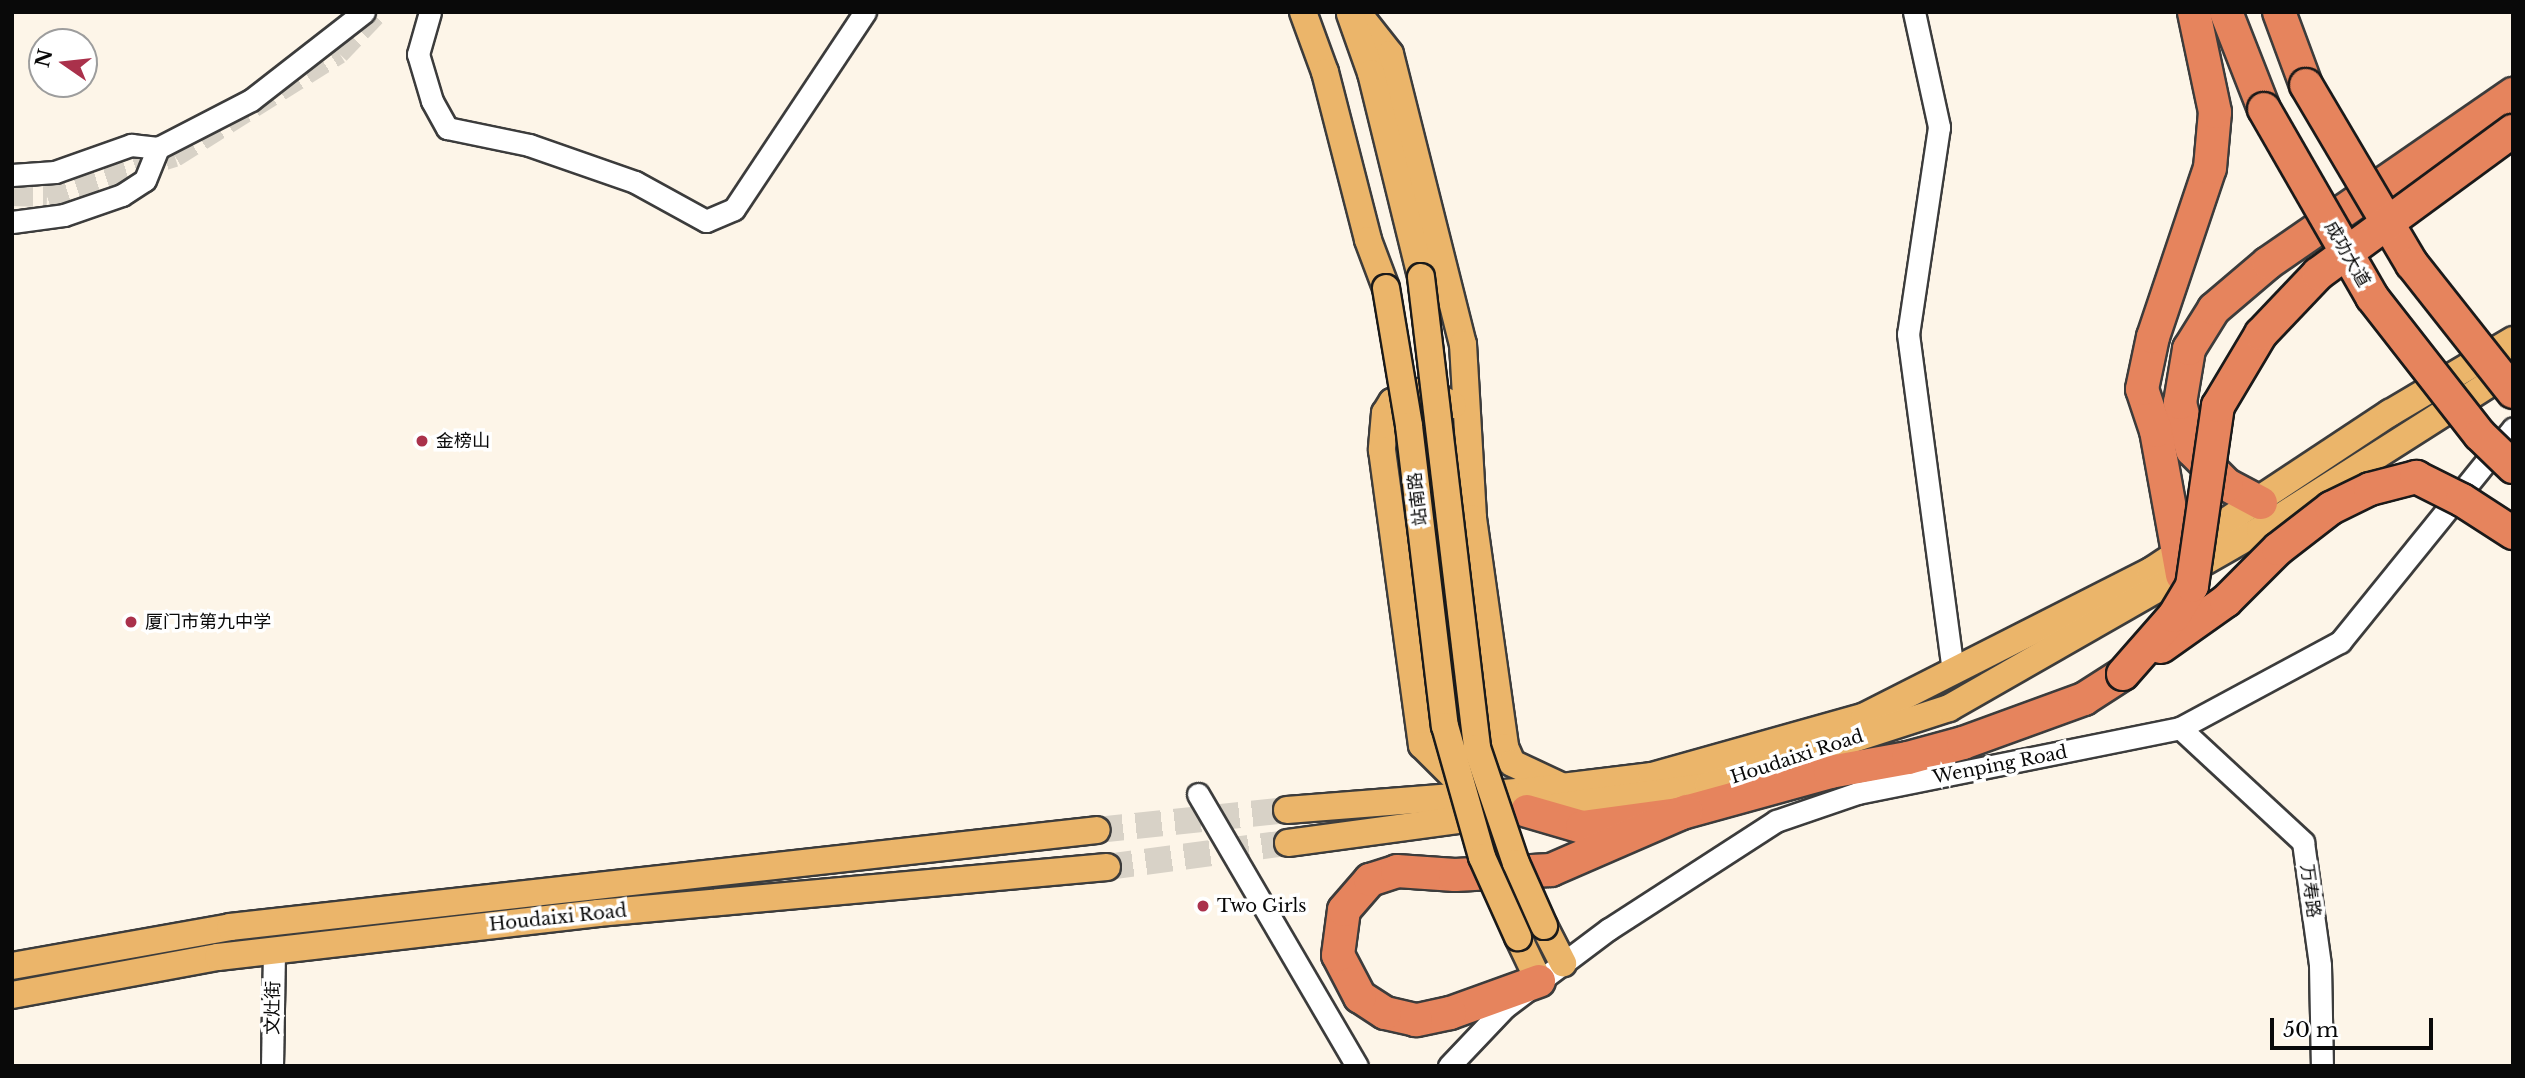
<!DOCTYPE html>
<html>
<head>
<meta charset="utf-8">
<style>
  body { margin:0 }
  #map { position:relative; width:2525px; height:1078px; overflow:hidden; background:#fdf5e8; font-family:"Libre Baskerville","Noto Sans SC",serif }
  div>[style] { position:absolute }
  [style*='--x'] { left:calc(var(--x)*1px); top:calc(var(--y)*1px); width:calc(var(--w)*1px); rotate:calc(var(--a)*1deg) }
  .minor-tunnel>* { height:21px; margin-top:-10.5px; transform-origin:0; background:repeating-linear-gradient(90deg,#d8d2c7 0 21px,transparent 0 31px) }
  .major-tunnel>* { height:26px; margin-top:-13px; transform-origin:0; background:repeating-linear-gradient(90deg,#d8d2c7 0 26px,transparent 0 39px) }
  .roads { filter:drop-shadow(2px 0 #3c3c3c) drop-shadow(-2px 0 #3c3c3c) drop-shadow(0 2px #3c3c3c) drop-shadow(0 -2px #3c3c3c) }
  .minor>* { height:21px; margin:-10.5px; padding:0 10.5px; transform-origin:10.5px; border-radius:10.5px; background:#fff }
  .major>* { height:26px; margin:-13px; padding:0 13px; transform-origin:13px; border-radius:13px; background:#ebb56a }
  .highway>* { height:32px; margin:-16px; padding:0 16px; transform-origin:16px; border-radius:16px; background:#e6845d }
  .bridges { filter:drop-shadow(2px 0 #1a1a1a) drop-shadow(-2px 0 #1a1a1a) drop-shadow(0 2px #1a1a1a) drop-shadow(0 -2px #1a1a1a) }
  .major-bridge>* { height:26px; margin:-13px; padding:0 13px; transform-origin:13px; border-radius:13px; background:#ebb56a }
  .highway-bridge>* { height:32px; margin:-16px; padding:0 16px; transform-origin:16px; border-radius:16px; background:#e6845d }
  .dots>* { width:19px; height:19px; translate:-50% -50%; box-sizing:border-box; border:4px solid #fff; border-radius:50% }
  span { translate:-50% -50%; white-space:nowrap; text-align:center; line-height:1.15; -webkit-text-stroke:7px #fff; paint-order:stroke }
  .street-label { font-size:18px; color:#090909 }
  .poi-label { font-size:18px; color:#090909 }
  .left { translate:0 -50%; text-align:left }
  .frame { position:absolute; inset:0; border:14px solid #090909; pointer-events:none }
  .north { position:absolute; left:28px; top:28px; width:70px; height:70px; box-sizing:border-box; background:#fff; border:2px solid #9d9d9d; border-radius:50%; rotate:284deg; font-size:19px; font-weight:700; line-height:28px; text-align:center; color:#090909 }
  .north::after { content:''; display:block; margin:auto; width:24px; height:32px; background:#aa314b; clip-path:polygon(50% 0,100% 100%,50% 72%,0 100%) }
  .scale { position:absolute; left:2270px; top:1018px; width:163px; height:32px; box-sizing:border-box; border:4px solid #090909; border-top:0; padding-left:9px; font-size:21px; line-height:24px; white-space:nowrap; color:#090909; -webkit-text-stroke:5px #fff; paint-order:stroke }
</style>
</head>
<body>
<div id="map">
  <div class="minor-tunnel">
    <div style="--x:12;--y:195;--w:35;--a:2"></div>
    <div style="--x:47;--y:196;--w:134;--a:-17.4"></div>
    <div style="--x:175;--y:156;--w:194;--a:-32.1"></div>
    <div style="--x:339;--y:53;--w:57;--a:-46.4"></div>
  </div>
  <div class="major-tunnel">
    <div style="--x:1097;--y:830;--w:191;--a:-6"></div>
    <div style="--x:1107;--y:867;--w:183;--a:-7.6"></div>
  </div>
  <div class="roads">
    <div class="minor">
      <div style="--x:430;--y:12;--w:44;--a:105.9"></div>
      <div style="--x:418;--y:54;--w:49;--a:73.4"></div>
      <div style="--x:432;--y:101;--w:31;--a:61"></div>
      <div style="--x:447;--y:128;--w:84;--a:11.7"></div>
      <div style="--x:529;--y:145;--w:112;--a:19.2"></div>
      <div style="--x:635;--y:182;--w:81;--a:28.8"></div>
      <div style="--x:706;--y:221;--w:30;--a:-23"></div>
      <div style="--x:734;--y:209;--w:237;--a:-56.4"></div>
      <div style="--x:1914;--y:12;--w:118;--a:77.7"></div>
      <div style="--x:1939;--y:127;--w:209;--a:98.5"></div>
      <div style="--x:1908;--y:334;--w:342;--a:82.4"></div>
      <div style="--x:12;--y:175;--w:43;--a:-4"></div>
      <div style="--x:55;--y:172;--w:81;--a:-19.6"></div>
      <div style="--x:131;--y:145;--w:27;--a:6"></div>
      <div style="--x:158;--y:148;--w:105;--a:-27.3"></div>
      <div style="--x:251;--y:100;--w:143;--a:-37.9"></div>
      <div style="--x:12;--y:222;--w:52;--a:-7.7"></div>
      <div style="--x:64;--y:215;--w:61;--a:-19"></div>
      <div style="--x:122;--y:195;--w:27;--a:-33"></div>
      <div style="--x:145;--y:180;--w:35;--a:-68"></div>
      <div style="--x:2180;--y:728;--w:168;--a:42.8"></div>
      <div style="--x:2303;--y:842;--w:124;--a:82.1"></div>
      <div style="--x:2320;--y:965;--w:101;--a:88.9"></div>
      <div style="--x:1198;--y:794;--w:315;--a:59.7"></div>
      <div style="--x:272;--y:1066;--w:115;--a:-89"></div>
      <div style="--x:1449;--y:1066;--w:81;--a:-46.5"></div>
      <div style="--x:1505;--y:1007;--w:130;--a:-36.9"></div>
      <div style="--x:1609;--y:929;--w:199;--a:-32.9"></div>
      <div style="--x:1776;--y:821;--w:87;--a:-18.9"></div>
      <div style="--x:1858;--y:793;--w:328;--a:-11.4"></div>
      <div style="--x:2180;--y:728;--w:182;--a:-28.3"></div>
      <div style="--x:2340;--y:642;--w:275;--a:-51"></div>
    </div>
    <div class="major">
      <div style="--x:1303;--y:12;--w:64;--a:69.9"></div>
      <div style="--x:1325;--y:72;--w:173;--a:75.6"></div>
      <div style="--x:1368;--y:240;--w:51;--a:69.4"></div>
      <div style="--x:1357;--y:12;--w:53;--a:51.8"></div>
      <div style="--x:1390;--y:54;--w:299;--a:75.9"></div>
      <div style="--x:1463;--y:344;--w:174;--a:86.7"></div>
      <div style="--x:1473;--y:518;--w:231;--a:82"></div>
      <div style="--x:1505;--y:747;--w:17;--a:66"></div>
      <div style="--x:1512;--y:763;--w:54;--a:25.1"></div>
      <div style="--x:1350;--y:14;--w:63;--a:70.4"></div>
      <div style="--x:1371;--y:73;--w:210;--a:76.2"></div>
      <div style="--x:1453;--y:405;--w:30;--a:-152"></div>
      <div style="--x:1427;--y:391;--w:18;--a:174"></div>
      <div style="--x:1409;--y:393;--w:19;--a:152"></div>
      <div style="--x:1392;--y:402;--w:13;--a:122"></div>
      <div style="--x:1385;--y:413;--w:37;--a:95"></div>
      <div style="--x:1382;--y:450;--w:298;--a:82.3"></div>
      <div style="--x:1422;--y:745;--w:55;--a:45"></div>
      <div style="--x:1287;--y:810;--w:243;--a:-4.5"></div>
      <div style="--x:1529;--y:791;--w:124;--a:-7"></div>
      <div style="--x:1652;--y:776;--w:221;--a:-15.7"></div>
      <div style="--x:1865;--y:716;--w:321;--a:-26.9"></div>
      <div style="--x:2151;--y:571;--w:287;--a:-33.5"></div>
      <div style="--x:2390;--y:413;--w:143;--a:-30.7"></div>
      <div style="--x:1288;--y:843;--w:424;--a:-7.7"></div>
      <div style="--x:1708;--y:786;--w:253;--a:-17.9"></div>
      <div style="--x:1949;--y:708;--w:358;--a:-29.8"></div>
      <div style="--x:2260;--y:530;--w:300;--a:-32.5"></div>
      <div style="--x:1544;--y:926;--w:42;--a:62.8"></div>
      <div style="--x:1518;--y:937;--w:49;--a:64.5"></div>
      <div style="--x:12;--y:966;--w:221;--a:-10.1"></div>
      <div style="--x:230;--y:927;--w:872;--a:-6.38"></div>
      <div style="--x:12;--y:995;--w:209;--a:-10.5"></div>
      <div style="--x:218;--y:957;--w:383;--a:-6.6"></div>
      <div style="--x:598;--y:913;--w:511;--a:-5.16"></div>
    </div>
    <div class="highway">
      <div style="--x:2226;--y:12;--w:104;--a:68.6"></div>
      <div style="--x:2279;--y:12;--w:78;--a:69.7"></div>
      <div style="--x:2261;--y:503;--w:38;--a:-152"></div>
      <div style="--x:2227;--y:485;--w:49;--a:-135"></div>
      <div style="--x:2192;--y:450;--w:49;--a:-104.3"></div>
      <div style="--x:2180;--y:403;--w:55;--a:-80.5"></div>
      <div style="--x:2189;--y:349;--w:47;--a:-58"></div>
      <div style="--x:2214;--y:309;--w:71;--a:-40.4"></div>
      <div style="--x:2268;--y:263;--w:298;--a:-34.6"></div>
      <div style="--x:2182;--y:575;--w:146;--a:-100.2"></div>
      <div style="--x:2156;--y:431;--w:44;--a:-108.4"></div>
      <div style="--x:2142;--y:389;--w:53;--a:-78.1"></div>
      <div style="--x:2153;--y:337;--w:178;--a:-71.4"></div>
      <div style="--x:2210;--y:168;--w:56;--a:-84.9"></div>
      <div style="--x:2215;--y:112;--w:102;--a:-101.9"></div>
      <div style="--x:1527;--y:811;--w:57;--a:16.2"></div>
      <div style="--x:1582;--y:827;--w:97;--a:-7.7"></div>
      <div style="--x:1678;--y:814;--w:158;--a:-15.4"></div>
      <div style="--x:1830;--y:772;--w:79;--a:-10.2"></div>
      <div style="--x:1908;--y:758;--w:57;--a:-15.3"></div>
      <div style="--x:1963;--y:743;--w:129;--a:-20"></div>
      <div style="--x:2084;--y:699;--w:46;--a:-32.7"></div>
      <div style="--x:1539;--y:981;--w:95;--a:160.2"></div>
      <div style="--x:1450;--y:1013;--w:35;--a:168"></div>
      <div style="--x:1416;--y:1020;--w:32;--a:-167"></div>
      <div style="--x:1385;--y:1013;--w:30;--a:-147"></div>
      <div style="--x:1360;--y:997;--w:47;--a:-117.6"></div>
      <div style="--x:1338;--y:955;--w:45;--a:-82.4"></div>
      <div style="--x:1344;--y:910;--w:40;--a:-49"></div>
      <div style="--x:1370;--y:880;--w:28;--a:-18"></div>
      <div style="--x:1397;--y:871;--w:58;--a:3.9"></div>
      <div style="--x:1455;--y:875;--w:96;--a:-3"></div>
      <div style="--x:1551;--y:870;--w:148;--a:-23.5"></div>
    </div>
  </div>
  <div class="bridges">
    <div class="major-bridge">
      <div style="--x:1421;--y:277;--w:474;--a:83.2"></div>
      <div style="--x:1477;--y:748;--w:121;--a:71.3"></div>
      <div style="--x:1516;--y:863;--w:69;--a:66"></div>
      <div style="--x:1386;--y:288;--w:140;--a:80.5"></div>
      <div style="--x:1409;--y:426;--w:302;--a:83.2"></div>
      <div style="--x:1445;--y:726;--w:136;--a:74.2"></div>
      <div style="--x:1482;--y:857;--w:88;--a:65.8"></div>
    </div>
    <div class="highway-bridge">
      <div style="--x:2306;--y:85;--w:208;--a:59.4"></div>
      <div style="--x:2412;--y:264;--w:163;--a:51.7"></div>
      <div style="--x:2264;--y:109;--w:217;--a:60.1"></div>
      <div style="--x:2372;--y:297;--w:175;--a:52"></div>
      <div style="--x:2480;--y:435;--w:46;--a:44.1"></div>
      <div style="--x:2161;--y:647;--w:80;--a:-35.3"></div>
      <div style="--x:2226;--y:601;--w:74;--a:-45"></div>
      <div style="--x:2278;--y:549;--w:67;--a:-37.7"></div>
      <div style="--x:2331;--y:508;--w:43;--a:-26"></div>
      <div style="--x:2370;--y:489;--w:48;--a:-14.6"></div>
      <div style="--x:2416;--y:477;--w:51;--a:26.6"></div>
      <div style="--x:2462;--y:500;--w:61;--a:32.9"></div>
      <div style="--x:2123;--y:674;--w:77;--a:-48.7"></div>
      <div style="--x:2174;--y:616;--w:35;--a:-59"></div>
      <div style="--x:2192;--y:586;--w:182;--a:-81.8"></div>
      <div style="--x:2218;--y:406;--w:84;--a:-59.2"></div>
      <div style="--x:2261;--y:334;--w:83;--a:-46.5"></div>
      <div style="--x:2318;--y:274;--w:242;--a:-36.3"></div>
    </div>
  </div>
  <div class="dots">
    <div style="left:422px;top:441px;background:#aa314b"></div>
    <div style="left:131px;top:622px;background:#aa314b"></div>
    <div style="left:1203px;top:906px;background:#aa314b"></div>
  </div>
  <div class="street-label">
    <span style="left:2347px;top:254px;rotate:60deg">成功大道</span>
    <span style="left:1418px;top:499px;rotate:-97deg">站南路</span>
    <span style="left:1797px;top:757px;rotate:-18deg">Houdaixi Road</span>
    <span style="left:2000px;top:765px;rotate:-11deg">Wenping Road</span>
    <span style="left:2310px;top:891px;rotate:82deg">万寿路</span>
    <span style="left:558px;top:918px;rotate:-6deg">Houdaixi Road</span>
    <span style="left:273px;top:1008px;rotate:-89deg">文灶街</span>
  </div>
  <div class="poi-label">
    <span class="left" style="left:436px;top:441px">金榜山</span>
    <span class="left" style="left:145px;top:622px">厦门市第九中学</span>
    <span class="left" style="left:1217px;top:906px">Two Girls</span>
  </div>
  <div class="frame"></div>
  <div class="north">N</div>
  <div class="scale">50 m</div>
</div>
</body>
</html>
